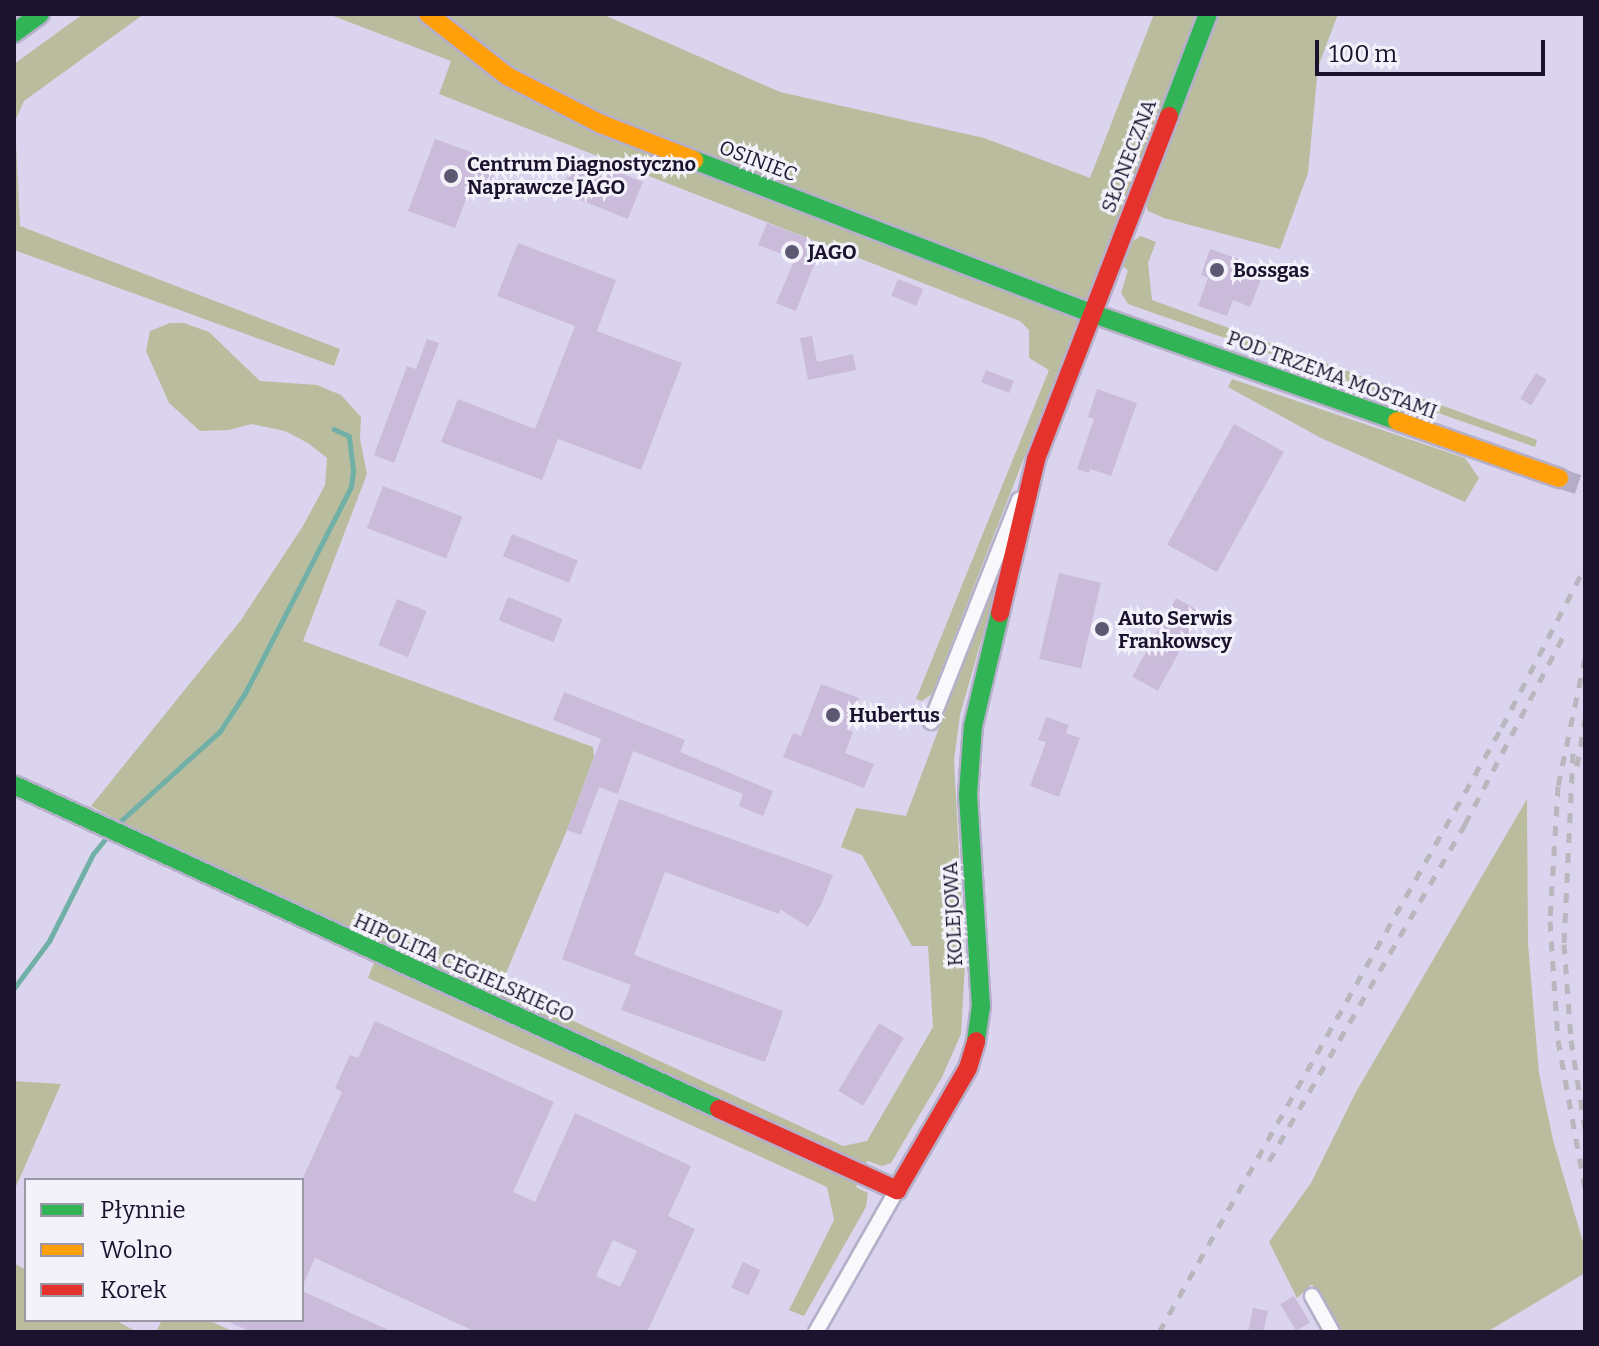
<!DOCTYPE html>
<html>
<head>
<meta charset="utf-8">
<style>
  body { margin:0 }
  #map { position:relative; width:1599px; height:1346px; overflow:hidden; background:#dad4ee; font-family:Bitter,serif }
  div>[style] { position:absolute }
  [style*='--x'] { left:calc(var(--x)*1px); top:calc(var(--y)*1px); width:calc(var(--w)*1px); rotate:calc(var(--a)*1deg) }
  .green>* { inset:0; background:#babc9e }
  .stream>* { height:5px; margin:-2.5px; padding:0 2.5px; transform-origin:2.5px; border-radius:2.5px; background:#70b0a7 }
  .building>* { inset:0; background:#cbbbda; transform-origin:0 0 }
  .secondary-tunnel>* { height:20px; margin-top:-10px; transform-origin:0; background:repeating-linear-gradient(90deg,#b4adc8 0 20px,transparent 0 30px) }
  .roads { filter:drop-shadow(2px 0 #b6afc9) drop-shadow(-2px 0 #b6afc9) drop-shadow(0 2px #b6afc9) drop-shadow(0 -2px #b6afc9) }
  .street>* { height:14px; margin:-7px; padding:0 7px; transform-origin:7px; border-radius:7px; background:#f9f9fc }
  .fast>* { height:18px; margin:-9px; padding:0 9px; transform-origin:9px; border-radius:9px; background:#30b455 }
  .slow>* { height:18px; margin:-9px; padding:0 9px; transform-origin:9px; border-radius:9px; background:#ff9f0a }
  .jam>* { height:18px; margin:-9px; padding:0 9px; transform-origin:9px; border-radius:9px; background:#e5322d }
  .rail>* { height:5px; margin-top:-2.5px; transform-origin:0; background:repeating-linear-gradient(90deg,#b9b6be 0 10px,transparent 0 20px) }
  .dots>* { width:22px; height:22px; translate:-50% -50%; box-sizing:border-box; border:4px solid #f3f1f9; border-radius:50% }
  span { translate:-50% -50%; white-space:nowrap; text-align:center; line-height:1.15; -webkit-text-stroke:6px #f3f1f9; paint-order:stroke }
  .street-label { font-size:20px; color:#1b132e }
  .poi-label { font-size:20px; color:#1b132e; font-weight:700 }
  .left { translate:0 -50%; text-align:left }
  .frame { position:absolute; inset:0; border:16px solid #1b132e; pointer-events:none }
  .legend { position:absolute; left:24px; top:1178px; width:280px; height:144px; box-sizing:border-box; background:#f3f1f9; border:2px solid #9d98a8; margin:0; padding:10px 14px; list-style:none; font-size:24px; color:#1b132e }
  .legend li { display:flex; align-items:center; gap:16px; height:40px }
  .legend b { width:40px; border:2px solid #9d98a8 }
  .scale { position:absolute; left:1315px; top:40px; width:230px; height:36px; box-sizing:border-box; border:4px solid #1b132e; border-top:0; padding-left:10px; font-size:24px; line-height:28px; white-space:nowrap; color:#1b132e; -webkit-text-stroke:6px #f3f1f9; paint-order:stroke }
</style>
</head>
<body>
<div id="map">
  <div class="green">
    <div style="clip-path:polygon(83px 14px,144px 14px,24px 101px,15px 121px,20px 226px,340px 349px,334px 366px,14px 250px,14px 64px)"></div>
    <div style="clip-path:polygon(328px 14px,602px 14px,780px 92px,984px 138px,1090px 178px,1154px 14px,1197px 14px,932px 694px,922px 701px,916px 699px,1049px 370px,1029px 358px,1029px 330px,1020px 321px,439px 94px,451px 61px)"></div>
    <div style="clip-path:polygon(1220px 14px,1338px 14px,1318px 67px,1308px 173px,1280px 249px,1164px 218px,1148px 211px,1146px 205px)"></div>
    <div style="clip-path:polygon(1141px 236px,1156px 242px,1148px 263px,1152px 300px,1537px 440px,1535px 447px,1128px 304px,1121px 293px,1128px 270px,1123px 267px,1133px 241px)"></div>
    <div style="clip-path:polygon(170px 323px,184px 323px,209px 332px,260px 381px,317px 385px,341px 395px,361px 417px,360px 439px,367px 474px,303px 641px,593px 747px,594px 757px,567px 830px,500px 987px,843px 1146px,867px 1141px,933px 1027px,928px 946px,912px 946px,862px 855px,841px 847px,856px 808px,906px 816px,992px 587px,995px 592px,960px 715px,954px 760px,965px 964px,961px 1034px,942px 1077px,891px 1163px,882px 1166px,868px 1161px,863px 1165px,765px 1121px,766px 1117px,760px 1115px,759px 1118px,115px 827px,119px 821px,91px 806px,241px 620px,303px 526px,325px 485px,327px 458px,308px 443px,285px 431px,251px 424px,229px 430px,200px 431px,169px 403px,146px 351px,150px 331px)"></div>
    <div style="clip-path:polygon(1232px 379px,1465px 458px,1479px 478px,1465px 502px,1321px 438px,1228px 387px)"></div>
    <div style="clip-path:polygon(1527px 799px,1528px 944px,1539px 1073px,1553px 1140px,1585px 1249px,1585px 1273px,1487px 1332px,1341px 1332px,1312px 1284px,1297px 1298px,1269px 1242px,1311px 1183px,1356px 1092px)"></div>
    <div style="clip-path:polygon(375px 960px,859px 1180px,856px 1187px,868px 1193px,866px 1207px,804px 1316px,789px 1310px,834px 1220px,827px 1187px,368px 978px)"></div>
    <div style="clip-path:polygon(14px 1081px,61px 1084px,14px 1191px)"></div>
    <div style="clip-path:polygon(14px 1263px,26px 1270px,26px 1320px,115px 1320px,137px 1332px,14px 1332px)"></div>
    <div style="clip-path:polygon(162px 1320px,208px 1320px,234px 1332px,156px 1332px)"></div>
  </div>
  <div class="stream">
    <div style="--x:115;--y:826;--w:142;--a:-42.1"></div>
    <div style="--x:220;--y:731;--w:45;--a:-56.7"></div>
    <div style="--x:245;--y:693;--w:232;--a:-62.8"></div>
    <div style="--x:351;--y:487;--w:17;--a:-83"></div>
    <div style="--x:353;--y:470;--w:34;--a:-97"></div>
    <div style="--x:349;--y:436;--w:17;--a:-156"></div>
    <div style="--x:14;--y:988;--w:59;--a:-53.3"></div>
    <div style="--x:49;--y:941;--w:97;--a:-63.2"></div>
    <div style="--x:93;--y:854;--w:26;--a:-51"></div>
  </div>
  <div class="building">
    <div style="clip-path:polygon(435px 139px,498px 162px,486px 195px,470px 189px,455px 228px,408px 211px)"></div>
    <div style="left:576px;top:155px;width:72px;height:40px;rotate:22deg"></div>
    <div style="clip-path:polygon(767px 223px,822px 244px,796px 311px,776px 303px,795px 259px,758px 245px)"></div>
    <div style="clip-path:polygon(518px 243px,616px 280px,597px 331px,682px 363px,641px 470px,558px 439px,542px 480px,441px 442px,458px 399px,535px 429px,575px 326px,497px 296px)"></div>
    <div style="clip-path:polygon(1210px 249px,1247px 262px,1244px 269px,1262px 277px,1250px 307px,1233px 300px,1227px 316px,1198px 306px,1208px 278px,1201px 275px)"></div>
    <div style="left:898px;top:279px;width:27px;height:18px;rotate:22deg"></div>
    <div style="clip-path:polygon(812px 336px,817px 362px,853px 354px,856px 370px,808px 380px,800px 338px)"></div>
    <div style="clip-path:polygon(427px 339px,439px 343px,394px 463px,374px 455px,407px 366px,416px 369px)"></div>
    <div style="left:986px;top:370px;width:30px;height:13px;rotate:21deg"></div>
    <div style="left:1536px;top:373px;width:13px;height:30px;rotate:32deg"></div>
    <div style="clip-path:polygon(1097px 389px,1137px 403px,1111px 476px,1090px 469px,1089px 473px,1077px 469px,1094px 419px,1088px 417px)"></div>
    <div style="left:1234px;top:424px;width:57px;height:138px;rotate:29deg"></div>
    <div style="left:383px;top:486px;width:85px;height:45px;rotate:21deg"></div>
    <div style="left:512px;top:534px;width:71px;height:24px;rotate:22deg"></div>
    <div style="left:1059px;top:573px;width:43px;height:88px;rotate:13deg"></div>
    <div style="left:508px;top:597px;width:59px;height:25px;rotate:22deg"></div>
    <div style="left:1176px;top:598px;width:29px;height:90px;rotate:29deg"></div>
    <div style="left:397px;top:599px;width:32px;height:50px;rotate:22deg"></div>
    <div style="clip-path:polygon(821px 684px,859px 698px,846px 729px,853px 732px,845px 753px,874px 764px,864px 788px,783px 757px,793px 733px,801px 736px)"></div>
    <div style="clip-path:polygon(564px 692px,685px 740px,680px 752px,773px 791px,763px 816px,739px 806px,743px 794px,633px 751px,618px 794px,599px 787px,581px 835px,567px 830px,601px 739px,553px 720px)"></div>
    <div style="clip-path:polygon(1046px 717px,1069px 725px,1066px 733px,1080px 738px,1059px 797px,1030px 786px,1046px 742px,1038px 740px)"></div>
    <div style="clip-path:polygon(619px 799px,833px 875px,821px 905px,808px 927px,780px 909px,779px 914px,665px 872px,634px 955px,783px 1011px,765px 1062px,621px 1010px,631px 985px,562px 959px)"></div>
    <div style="clip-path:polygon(evenodd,375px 1021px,554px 1102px,513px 1192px,535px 1202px,575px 1113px,691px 1166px,668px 1216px,695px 1229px,647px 1332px,476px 1332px,315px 1258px,302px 1287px,302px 1180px,342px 1092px,335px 1088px,350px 1055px,358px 1058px,375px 1021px,613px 1240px,637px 1251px,620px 1287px,596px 1276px,613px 1240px)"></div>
    <div style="left:879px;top:1023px;width:29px;height:79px;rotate:31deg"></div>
    <div style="left:743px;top:1262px;width:19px;height:28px;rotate:25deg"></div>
    <div style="clip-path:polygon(302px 1291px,393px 1332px,251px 1332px,225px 1320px,302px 1320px)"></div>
    <div style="left:1294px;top:1296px;width:31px;height:16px;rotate:59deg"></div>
    <div style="clip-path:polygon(1253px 1308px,1268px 1311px,1263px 1332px,1248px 1332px)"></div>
  </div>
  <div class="secondary-tunnel">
    <div style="--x:1559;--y:478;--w:28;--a:19"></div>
  </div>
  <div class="roads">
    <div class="street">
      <div style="--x:931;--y:722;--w:239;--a:-68.4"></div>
      <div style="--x:1312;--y:1296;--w:41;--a:60.9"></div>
      <div style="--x:816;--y:1332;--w:163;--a:-60.3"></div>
    </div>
    <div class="fast">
      <div style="--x:14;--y:33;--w:32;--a:-36"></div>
      <div style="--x:1169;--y:116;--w:109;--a:-69.1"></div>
      <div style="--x:694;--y:160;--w:425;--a:21.1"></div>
      <div style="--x:1091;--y:313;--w:324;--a:19.4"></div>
      <div style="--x:14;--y:785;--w:776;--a:24.68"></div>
      <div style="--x:976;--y:1041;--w:34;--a:-82"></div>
      <div style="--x:981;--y:1007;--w:212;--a:-93.5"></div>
      <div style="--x:968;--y:795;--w:69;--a:-85.9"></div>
      <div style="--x:973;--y:726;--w:116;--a:-76.6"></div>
    </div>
    <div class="slow">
      <div style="--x:428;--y:14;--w:100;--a:38.1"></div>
      <div style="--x:507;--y:76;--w:106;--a:27.1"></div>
      <div style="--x:601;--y:124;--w:100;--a:21.2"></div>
      <div style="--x:1397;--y:421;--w:172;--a:19.4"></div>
    </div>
    <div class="jam">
      <div style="--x:1000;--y:613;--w:158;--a:-76.8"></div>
      <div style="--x:1036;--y:459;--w:368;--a:-68.8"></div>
      <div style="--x:719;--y:1109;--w:196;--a:24.5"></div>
      <div style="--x:897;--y:1190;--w:141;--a:-59.8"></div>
      <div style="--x:968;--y:1068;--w:28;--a:-73"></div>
    </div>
  </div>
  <div class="rail">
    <div style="--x:1585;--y:658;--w:131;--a:101.9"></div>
    <div style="--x:1558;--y:786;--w:135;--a:93.4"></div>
    <div style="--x:1550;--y:921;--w:119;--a:86.2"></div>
    <div style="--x:1558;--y:1040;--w:150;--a:79.7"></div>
    <div style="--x:1573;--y:753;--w:191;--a:92.7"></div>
    <div style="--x:1564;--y:944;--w:96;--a:85.8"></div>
    <div style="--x:1571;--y:1040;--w:89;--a:81"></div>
    <div style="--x:1577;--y:766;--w:48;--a:-80.3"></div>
    <div style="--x:1269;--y:1161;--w:390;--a:-59.8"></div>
    <div style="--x:1465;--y:824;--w:218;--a:-62.4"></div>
    <div style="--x:1159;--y:1332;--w:695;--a:-60.45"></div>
    <div style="--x:1502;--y:727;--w:180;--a:-62.6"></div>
  </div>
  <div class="dots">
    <div style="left:451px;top:176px;background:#5e5771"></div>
    <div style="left:792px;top:252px;background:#5e5771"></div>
    <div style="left:1217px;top:270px;background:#5e5771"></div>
    <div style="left:1102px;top:629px;background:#5e5771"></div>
    <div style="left:833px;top:715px;background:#5e5771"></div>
  </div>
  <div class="street-label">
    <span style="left:1129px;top:156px;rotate:-69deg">SŁONECZNA</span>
    <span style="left:758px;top:161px;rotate:21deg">OSINIEC</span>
    <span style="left:1332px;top:375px;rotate:20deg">POD TRZEMA MOSTAMI</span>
    <span style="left:953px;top:914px;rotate:-93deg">KOLEJOWA</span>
    <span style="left:464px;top:968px;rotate:24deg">HIPOLITA CEGIELSKIEGO</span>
  </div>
  <div class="poi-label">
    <span class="left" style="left:467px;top:176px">Centrum Diagnostyczno<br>Naprawcze JAGO</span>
    <span class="left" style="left:808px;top:252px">JAGO</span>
    <span class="left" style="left:1233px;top:270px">Bossgas</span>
    <span class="left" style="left:1118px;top:630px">Auto Serwis<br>Frankowscy</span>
    <span class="left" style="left:849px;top:715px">Hubertus</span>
  </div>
  <div class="frame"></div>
  <ul class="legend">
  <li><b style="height:10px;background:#30b455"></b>Płynnie</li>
  <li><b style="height:10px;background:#ff9f0a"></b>Wolno</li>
  <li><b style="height:10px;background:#e5322d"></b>Korek</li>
  </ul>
  <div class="scale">100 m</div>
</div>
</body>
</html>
